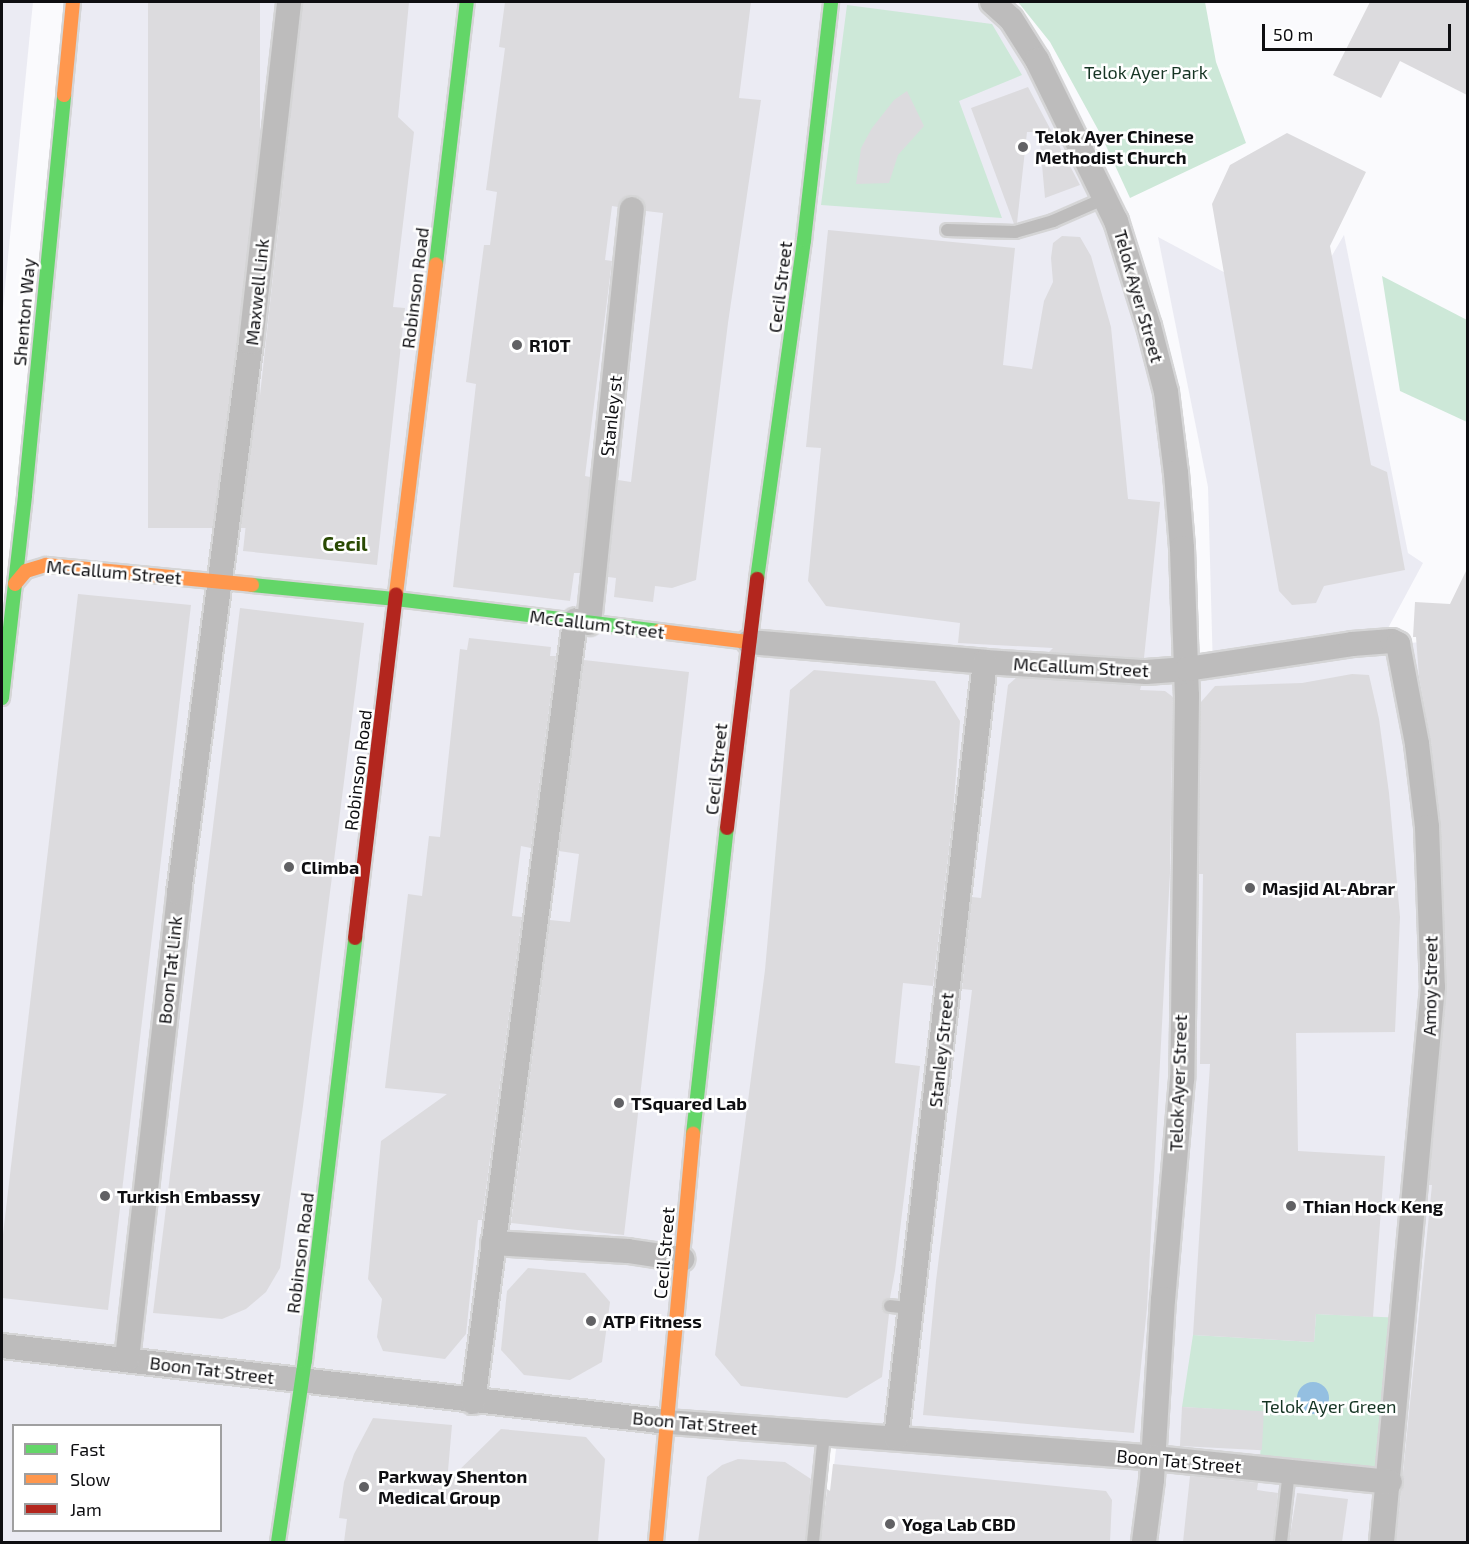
<!DOCTYPE html>
<html>
<head>
<meta charset="utf-8">
<style>
  body { margin:0 }
  #map { position:relative; width:1469px; height:1544px; overflow:hidden; background:#fafafd; font-family:"Exo 2",sans-serif }
  div>[style] { position:absolute }
  [style*='--x'] { left:calc(var(--x)*1px); top:calc(var(--y)*1px); width:calc(var(--w)*1px); rotate:calc(var(--a)*1deg) }
  .built>* { inset:0; background:#ebebf3 }
  .green>* { inset:0; background:#cde8d8 }
  .water>* { inset:0; background:#94bfe1 }
  .round { border-radius:50% }
  .building>* { inset:0; background:#dcdbde; transform-origin:0 0 }
  .roads { filter:drop-shadow(2px 0 #d5d5d6) drop-shadow(-2px 0 #d5d5d6) drop-shadow(0 2px #d5d5d6) drop-shadow(0 -2px #d5d5d6) }
  .lane>* { height:12px; margin:-6px; padding:0 6px; transform-origin:6px; border-radius:6px; background:#bdbcbc }
  .street>* { height:24px; margin:-12px; padding:0 12px; transform-origin:12px; border-radius:12px; background:#bdbcbc }
  .fast>* { height:14px; margin:-7px; padding:0 7px; transform-origin:7px; border-radius:7px; background:#63d668 }
  .slow>* { height:14px; margin:-7px; padding:0 7px; transform-origin:7px; border-radius:7px; background:#ff974d }
  .jam>* { height:14px; margin:-7px; padding:0 7px; transform-origin:7px; border-radius:7px; background:#b3261e }
  .dots>* { width:16px; height:16px; translate:-50% -50%; box-sizing:border-box; border:3px solid #fff; border-radius:50% }
  span { translate:-50% -50%; white-space:nowrap; text-align:center; line-height:1.15; -webkit-text-stroke:5px #fff; paint-order:stroke }
  .park-label { font-size:18px; color:#163524 }
  .poi-label { font-size:18px; color:#0e0e11; font-weight:700 }
  .left { translate:0 -50%; text-align:left }
  .street-label { font-size:18px; color:#0e0e11 }
  .neighbourhood-label { font-size:20px; color:#294902; font-weight:700 }
  .frame { position:absolute; inset:0; border:3px solid #0e0e11; pointer-events:none }
  .legend { position:absolute; left:12px; top:1424px; width:210px; height:108px; box-sizing:border-box; background:#fff; border:2px solid #9f9fa0; margin:0; padding:8px 10px; list-style:none; font-size:18px; color:#0e0e11 }
  .legend li { display:flex; align-items:center; gap:12px; height:30px }
  .legend b { width:30px; border:2px solid #9f9fa0 }
  .scale { position:absolute; left:1262px; top:24px; width:189px; height:27px; box-sizing:border-box; border:3px solid #0e0e11; border-top:0; padding-left:8px; font-size:18px; line-height:21px; white-space:nowrap; color:#0e0e11; -webkit-text-stroke:4px #fff; paint-order:stroke }
</style>
</head>
<body>
<div id="map">
  <div class="built">
    <div style="clip-path:polygon(2px 2px,33px 2px,2px 318px)"></div>
    <div style="clip-path:polygon(evenodd,73px 2px,993px 2px,1037px 60px,1149px 326px,1186px 656px,1213px 671px,1208px 487px,1158px 237px,1299px 312px,1344px 235px,1408px 553px,1423px 563px,1379px 645px,1467px 639px,1467px 1542px,825px 1542px,836px 1449px,893px 1439px,825px 1433px,813px 1542px,2px 1542px,2px 698px,73px 2px,14px 1426px,220px 1426px,220px 1530px,14px 1530px,14px 1426px)"></div>
  </div>
  <div class="green">
    <div style="clip-path:polygon(1018px 2px,1205px 2px,1216px 62px,1246px 143px,1130px 198px,1101px 135px,1050px 42px)"></div>
    <div style="clip-path:polygon(847px 5px,992px 24px,1022px 75px,959px 101px,1002px 218px,821px 205px)"></div>
    <div style="clip-path:polygon(1382px 276px,1467px 320px,1467px 422px,1400px 391px)"></div>
    <div style="clip-path:polygon(1316px 1314px,1403px 1318px,1390px 1482px,1260px 1458px,1263px 1412px,1182px 1407px,1193px 1335px,1314px 1342px)"></div>
  </div>
  <div class="water">
    <div class="round" style="left:1297px;top:1382px;width:32px;height:32px"></div>
  </div>
  <div class="building">
    <div style="left:148px;top:2px;width:112px;height:526px"></div>
    <div style="clip-path:polygon(303px 2px,409px 2px,398px 117px,414px 132px,393px 307px,405px 308px,377px 565px,243px 551px)"></div>
    <div style="clip-path:polygon(505px 2px,751px 2px,739px 98px,761px 100px,728px 323px,696px 580px,672px 588px,655px 586px,653px 602px,614px 597px,616px 578px,608px 577px,618px 480px,631px 482px,663px 213px,646px 211px,641px 198px,633px 195px,621px 200px,618px 207px,612px 206px,605px 260px,612px 261px,585px 476px,590px 477px,580px 573px,574px 573px,570px 601px,453px 587px,476px 384px,466px 382px,484px 245px,490px 245px,497px 192px,486px 190px,505px 48px,499px 47px)"></div>
    <div style="clip-path:polygon(1370px 2px,1467px 2px,1467px 95px,1400px 61px,1381px 98px,1333px 75px)"></div>
    <div style="clip-path:polygon(1028px 87px,1080px 185px,1045px 198px,1039px 132px,1027px 132px,1017px 223px,1014px 224px,971px 108px)"></div>
    <div style="clip-path:polygon(907px 91px,924px 126px,898px 155px,889px 183px,856px 184px,861px 148px,872px 128px,894px 100px)"></div>
    <div style="clip-path:polygon(1287px 133px,1366px 172px,1330px 246px,1371px 465px,1387px 472px,1405px 570px,1324px 586px,1316px 603px,1292px 605px,1279px 591px,1212px 204px,1230px 165px)"></div>
    <div style="clip-path:polygon(828px 230px,1015px 248px,1003px 365px,1032px 369px,1044px 301px,1053px 282px,1051px 258px,1053px 243px,1062px 236px,1080px 237px,1091px 256px,1111px 327px,1128px 499px,1160px 502px,1144px 658px,1049px 652px,1053px 648px,958px 643px,960px 623px,826px 606px,808px 581px,821px 448px,806px 447px)"></div>
    <div style="clip-path:polygon(1467px 569px,1467px 1542px,1396px 1542px,1432px 1185px,1429px 1185px,1447px 987px,1441px 825px,1431px 742px,1419px 677px,1416px 637px,1413px 637px,1415px 602px,1450px 604px)"></div>
    <div style="clip-path:polygon(78px 594px,191px 605px,108px 1310px,2px 1298px,2px 1243px)"></div>
    <div style="clip-path:polygon(240px 608px,364px 623px,303px 1106px,280px 1268px,266px 1292px,246px 1309px,222px 1319px,153px 1313px)"></div>
    <div style="clip-path:polygon(469px 638px,551px 647px,550px 656px,556px 656px,531px 848px,521px 846px,512px 916px,522px 917px,482px 1220px,478px 1220px,466px 1334px,445px 1359px,383px 1351px,377px 1337px,382px 1299px,368px 1279px,381px 1141px,447px 1094px,385px 1088px,408px 894px,422px 896px,429px 836px,440px 837px,460px 649px,467px 650px)"></div>
    <div style="clip-path:polygon(584px 660px,689px 672px,624px 1235px,511px 1223px,550px 920px,570px 922px,579px 854px,559px 851px)"></div>
    <div style="clip-path:polygon(814px 670px,935px 681px,960px 721px,953px 815px,933px 986px,903px 983px,895px 1063px,920px 1066px,895px 1271px,890px 1298px,882px 1305px,883px 1310px,889px 1314px,882px 1377px,847px 1398px,741px 1386px,715px 1355px,765px 970px,790px 690px)"></div>
    <div style="clip-path:polygon(1352px 674px,1369px 675px,1379px 719px,1389px 793px,1400px 917px,1395px 1032px,1296px 1033px,1298px 1151px,1385px 1156px,1373px 1317px,1316px 1314px,1314px 1342px,1193px 1335px,1210px 1064px,1200px 1064px,1203px 874px,1199px 874px,1201px 702px,1215px 686px,1302px 683px)"></div>
    <div style="clip-path:polygon(1016px 678px,1141px 686px,1140px 690px,1165px 691px,1173px 697px,1170px 873px,1147px 1308px,1134px 1433px,923px 1415px,936px 1281px,972px 990px,962px 989px,972px 897px,981px 898px,1008px 685px)"></div>
    <div style="clip-path:polygon(528px 1268px,585px 1273px,610px 1302px,602px 1362px,570px 1380px,524px 1375px,501px 1350px,507px 1291px)"></div>
    <div style="left:1182px;top:1407px;width:82px;height:39px;rotate:3deg"></div>
    <div style="clip-path:polygon(373px 1418px,452px 1425px,447px 1482px,501px 1429px,586px 1437px,605px 1459px,598px 1542px,344px 1542px,347px 1519px,339px 1518px,344px 1482px,354px 1454px)"></div>
    <div style="clip-path:polygon(738px 1459px,785px 1462px,811px 1479px,805px 1542px,698px 1542px,707px 1477px,722px 1465px)"></div>
    <div style="clip-path:polygon(833px 1464px,1106px 1491px,1112px 1500px,1110px 1542px,821px 1542px,827px 1489px,830px 1491px)"></div>
    <div style="clip-path:polygon(1190px 1476px,1258px 1483px,1257px 1490px,1278px 1493px,1273px 1542px,1183px 1542px)"></div>
    <div style="clip-path:polygon(1297px 1493px,1348px 1499px,1342px 1542px,1289px 1542px)"></div>
  </div>
  <div class="roads">
    <div class="lane">
      <div style="--x:947;--y:230;--w:68;--a:1.7"></div>
      <div style="--x:1015;--y:232;--w:40;--a:-16"></div>
      <div style="--x:1053;--y:221;--w:58;--a:-23.5"></div>
      <div style="--x:890;--y:1306;--w:19;--a:6"></div>
      <div style="--x:813;--y:1542;--w:110;--a:-84.2"></div>
      <div style="--x:1281;--y:1542;--w:71;--a:-83.6"></div>
    </div>
    <div class="street">
      <div style="--x:992;--y:2;--w:25;--a:42"></div>
      <div style="--x:1011;--y:19;--w:49;--a:57.6"></div>
      <div style="--x:1037;--y:60;--w:179;--a:63.9"></div>
      <div style="--x:1116;--y:221;--w:110;--a:72.6"></div>
      <div style="--x:1149;--y:326;--w:68;--a:75.6"></div>
      <div style="--x:1166;--y:392;--w:82;--a:83"></div>
      <div style="--x:1176;--y:473;--w:75;--a:85.4"></div>
      <div style="--x:1182;--y:548;--w:147;--a:88.1"></div>
      <div style="--x:1187;--y:695;--w:384;--a:90.7"></div>
      <div style="--x:1182;--y:1079;--w:221;--a:94.9"></div>
      <div style="--x:1163;--y:1299;--w:181;--a:93.5"></div>
      <div style="--x:1152;--y:1480;--w:63;--a:97.4"></div>
      <div style="--x:589;--y:623;--w:416;--a:-84.1"></div>
      <div style="--x:749;--y:642;--w:237;--a:4.8"></div>
      <div style="--x:985;--y:662;--w:161;--a:3.6"></div>
      <div style="--x:1146;--y:672;--w:41;--a:-4.2"></div>
      <div style="--x:1187;--y:669;--w:167;--a:-8.6"></div>
      <div style="--x:1352;--y:644;--w:40;--a:-4.3"></div>
      <div style="--x:1392;--y:641;--w:7;--a:27"></div>
      <div style="--x:1398;--y:644;--w:102;--a:79.2"></div>
      <div style="--x:1417;--y:744;--w:84;--a:83.1"></div>
      <div style="--x:1427;--y:827;--w:160;--a:87.9"></div>
      <div style="--x:1433;--y:987;--w:557;--a:95.25"></div>
      <div style="--x:493;--y:1243;--w:135;--a:3.4"></div>
      <div style="--x:628;--y:1251;--w:55;--a:8.4"></div>
      <div style="--x:2;--y:1346;--w:670;--a:6.51"></div>
      <div style="--x:668;--y:1422;--w:487;--a:4.2"></div>
      <div style="--x:1154;--y:1458;--w:237;--a:5.8"></div>
      <div style="--x:127;--y:1359;--w:469;--a:-83.6"></div>
      <div style="--x:179;--y:893;--w:556;--a:-82.56"></div>
      <div style="--x:251;--y:342;--w:342;--a:-83.6"></div>
      <div style="--x:473;--y:1402;--w:788;--a:-82.56"></div>
      <div style="--x:896;--y:1438;--w:781;--a:-83.46"></div>
    </div>
    <div class="fast">
      <div style="--x:436;--y:264;--w:264;--a:-83.3"></div>
      <div style="--x:757;--y:579;--w:342;--a:-82.1"></div>
      <div style="--x:804;--y:240;--w:240;--a:-83.5"></div>
      <div style="--x:252;--y:585;--w:145;--a:5.6"></div>
      <div style="--x:396;--y:599;--w:265;--a:6.9"></div>
      <div style="--x:2;--y:698;--w:204;--a:-83.5"></div>
      <div style="--x:25;--y:495;--w:402;--a:-84.4"></div>
      <div style="--x:693;--y:1134;--w:308;--a:-83.7"></div>
      <div style="--x:278;--y:1542;--w:184;--a:-81.6"></div>
      <div style="--x:305;--y:1360;--w:425;--a:-83.2"></div>
    </div>
    <div class="slow">
      <div style="--x:64;--y:95;--w:93;--a:-84.5"></div>
      <div style="--x:15;--y:584;--w:17;--a:-50"></div>
      <div style="--x:26;--y:571;--w:21;--a:-17"></div>
      <div style="--x:46;--y:565;--w:207;--a:5.5"></div>
      <div style="--x:396;--y:594;--w:332;--a:-83.1"></div>
      <div style="--x:659;--y:631;--w:91;--a:7"></div>
      <div style="--x:656;--y:1542;--w:410;--a:-84.8"></div>
    </div>
    <div class="jam">
      <div style="--x:727;--y:828;--w:251;--a:-83.1"></div>
      <div style="--x:355;--y:938;--w:346;--a:-83.2"></div>
    </div>
  </div>
  <div class="dots">
    <div style="left:1023px;top:147px;background:#616164"></div>
    <div style="left:517px;top:345px;background:#616164"></div>
    <div style="left:289px;top:867px;background:#616164"></div>
    <div style="left:1250px;top:888px;background:#616164"></div>
    <div style="left:619px;top:1103px;background:#616164"></div>
    <div style="left:105px;top:1196px;background:#616164"></div>
    <div style="left:1291px;top:1206px;background:#616164"></div>
    <div style="left:591px;top:1321px;background:#616164"></div>
    <div style="left:364px;top:1487px;background:#616164"></div>
    <div style="left:890px;top:1524px;background:#616164"></div>
  </div>
  <div class="park-label">
    <span style="left:1146px;top:72px">Telok Ayer Park</span>
    <span style="left:1329px;top:1406px">Telok Ayer Green</span>
  </div>
  <div class="poi-label">
    <span class="left" style="left:1035px;top:147px">Telok Ayer Chinese<br>Methodist Church</span>
    <span class="left" style="left:529px;top:345px">R10T</span>
    <span class="left" style="left:301px;top:867px">Climba</span>
    <span class="left" style="left:1262px;top:888px">Masjid Al-Abrar</span>
    <span class="left" style="left:631px;top:1103px">TSquared Lab</span>
    <span class="left" style="left:117px;top:1196px">Turkish Embassy</span>
    <span class="left" style="left:1303px;top:1206px">Thian Hock Keng</span>
    <span class="left" style="left:603px;top:1321px">ATP Fitness</span>
    <span class="left" style="left:378px;top:1487px">Parkway Shenton<br>Medical Group</span>
    <span class="left" style="left:902px;top:1524px">Yoga Lab CBD</span>
  </div>
  <div class="street-label">
    <span style="left:780px;top:287px;rotate:-83deg">Cecil Street</span>
    <span style="left:415px;top:288px;rotate:-83deg">Robinson Road</span>
    <span style="left:257px;top:292px;rotate:-84deg">Maxwell Link</span>
    <span style="left:1139px;top:296px;rotate:74deg">Telok Ayer Street</span>
    <span style="left:24px;top:312px;rotate:-85deg">Shenton Way</span>
    <span style="left:611px;top:416px;rotate:-84deg">Stanley st</span>
    <span style="left:114px;top:572px;rotate:5deg">McCallum Street</span>
    <span style="left:597px;top:624px;rotate:7deg">McCallum Street</span>
    <span style="left:1081px;top:667px;rotate:3deg">McCallum Street</span>
    <span style="left:716px;top:769px;rotate:-84deg">Cecil Street</span>
    <span style="left:358px;top:770px;rotate:-83deg">Robinson Road</span>
    <span style="left:170px;top:970px;rotate:-84deg">Boon Tat Link</span>
    <span style="left:1430px;top:986px;rotate:-89deg">Amoy Street</span>
    <span style="left:941px;top:1050px;rotate:-84deg">Stanley Street</span>
    <span style="left:1178px;top:1083px;rotate:-88deg">Telok Ayer Street</span>
    <span style="left:300px;top:1253px;rotate:-83deg">Robinson Road</span>
    <span style="left:664px;top:1253px;rotate:-85deg">Cecil Street</span>
    <span style="left:212px;top:1370px;rotate:7deg">Boon Tat Street</span>
    <span style="left:695px;top:1423px;rotate:5deg">Boon Tat Street</span>
    <span style="left:1179px;top:1461px;rotate:5deg">Boon Tat Street</span>
  </div>
  <div class="neighbourhood-label">
    <span style="left:345px;top:543px">Cecil</span>
  </div>
  <div class="frame"></div>
  <ul class="legend">
  <li><b style="height:8px;background:#63d668"></b>Fast</li>
  <li><b style="height:8px;background:#ff974d"></b>Slow</li>
  <li><b style="height:8px;background:#b3261e"></b>Jam</li>
  </ul>
  <div class="scale">50 m</div>
</div>
</body>
</html>
